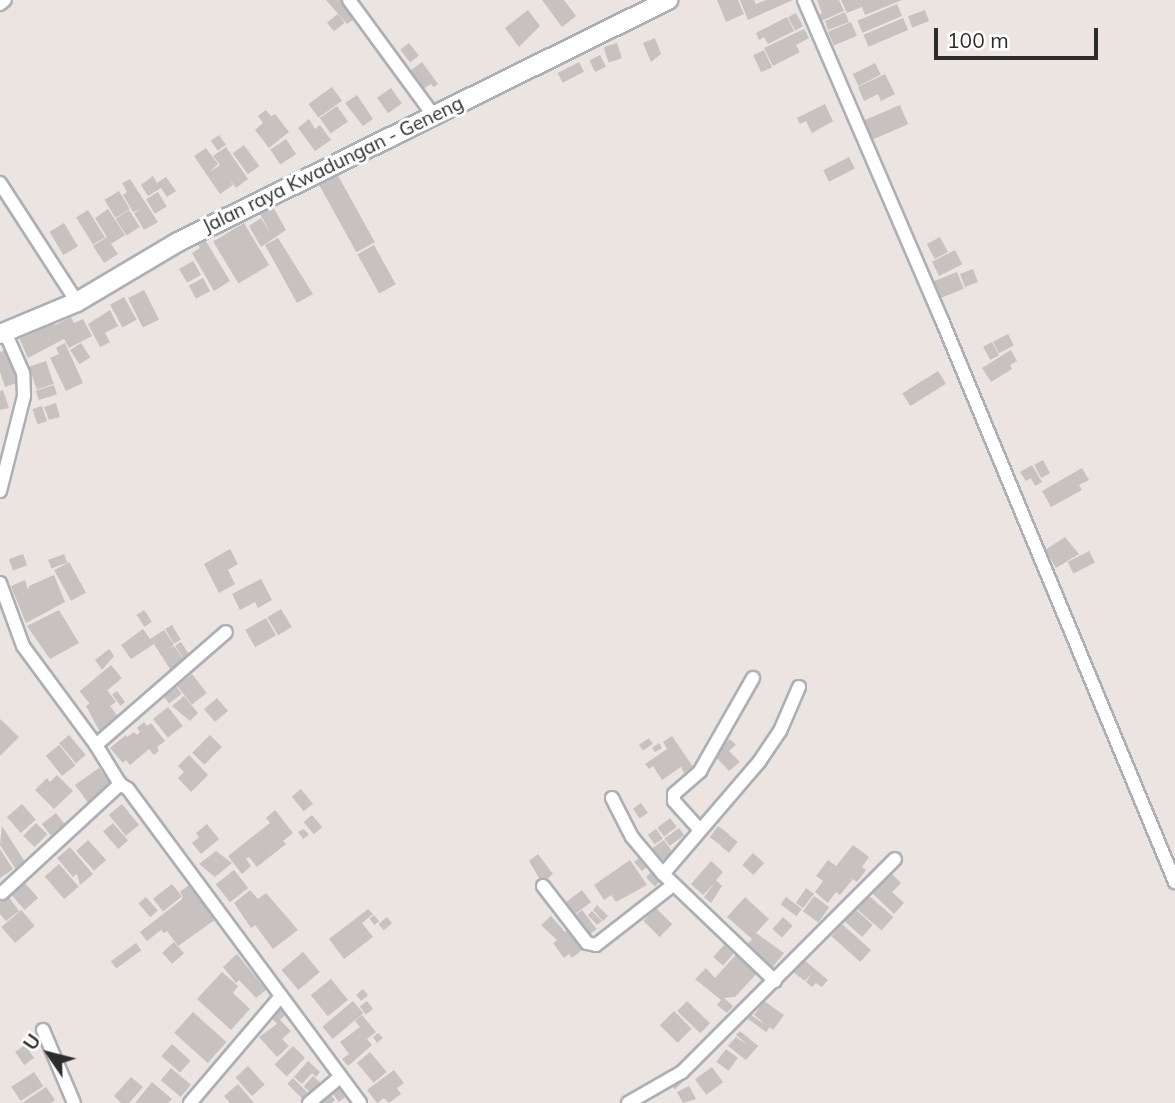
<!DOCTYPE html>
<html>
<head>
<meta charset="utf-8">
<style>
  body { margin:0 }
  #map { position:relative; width:1175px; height:1103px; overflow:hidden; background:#ece4e0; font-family:Mulish,sans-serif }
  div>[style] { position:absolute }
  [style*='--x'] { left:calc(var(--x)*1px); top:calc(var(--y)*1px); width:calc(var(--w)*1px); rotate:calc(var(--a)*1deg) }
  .building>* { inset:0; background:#c7c1bf; transform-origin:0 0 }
  .roads { filter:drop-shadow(2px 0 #acb0b6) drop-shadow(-2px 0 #acb0b6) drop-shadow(0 2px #acb0b6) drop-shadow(0 -2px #acb0b6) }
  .minor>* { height:12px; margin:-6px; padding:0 6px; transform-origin:6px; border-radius:6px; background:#fff }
  .secondary>* { height:18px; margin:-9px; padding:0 9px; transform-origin:9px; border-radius:9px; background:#fff }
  span { translate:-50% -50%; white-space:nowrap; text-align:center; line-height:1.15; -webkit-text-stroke:6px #fff; paint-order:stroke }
  .street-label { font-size:19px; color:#2c2c2c }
  .north { position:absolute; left:14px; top:1019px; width:70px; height:70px; -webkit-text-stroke:5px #fff; paint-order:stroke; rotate:305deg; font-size:19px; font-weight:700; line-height:28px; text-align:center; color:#2c2c2c }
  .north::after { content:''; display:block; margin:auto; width:24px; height:32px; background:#2c2c2c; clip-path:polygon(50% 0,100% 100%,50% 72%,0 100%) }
  .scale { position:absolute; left:934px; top:28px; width:164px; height:32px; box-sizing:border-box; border:4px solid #2c2c2c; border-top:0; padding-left:9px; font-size:21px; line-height:24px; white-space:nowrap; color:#2c2c2c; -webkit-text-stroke:5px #fff; paint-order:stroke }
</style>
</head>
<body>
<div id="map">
  <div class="building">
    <div style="clip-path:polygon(326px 0,344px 0,357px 17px,347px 24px)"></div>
    <div style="clip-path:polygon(542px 0,564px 0,576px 16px,562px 27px)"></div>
    <div style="clip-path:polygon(717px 0,738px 0,744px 14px,726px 22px)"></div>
    <div style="clip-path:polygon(740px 0,754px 0,756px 4px,766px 0,793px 0,748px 20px)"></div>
    <div style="clip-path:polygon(817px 0,839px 0,844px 11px,821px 21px,818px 15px,822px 13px)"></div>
    <div style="clip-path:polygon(841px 0,902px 0,865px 15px,862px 7px,847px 13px)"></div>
    <div style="left:897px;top:4px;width:13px;height:43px;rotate:67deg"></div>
    <div style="clip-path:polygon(528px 10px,540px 26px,519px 47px,505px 28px)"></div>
    <div style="left:925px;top:10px;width:12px;height:18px;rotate:70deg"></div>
    <div style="clip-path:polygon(845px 12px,849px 22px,828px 30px,825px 21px)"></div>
    <div style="left:796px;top:13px;width:15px;height:9px;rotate:62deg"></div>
    <div style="left:338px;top:14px;width:11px;height:14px;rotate:52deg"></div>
    <div style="clip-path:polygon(787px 17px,794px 31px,768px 44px,764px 37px,759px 40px,756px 33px)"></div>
    <div style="left:903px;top:18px;width:13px;height:43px;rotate:67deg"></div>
    <div style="left:851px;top:22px;width:15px;height:25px;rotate:67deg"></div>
    <div style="clip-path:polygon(804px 29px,809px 38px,796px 45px,800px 52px,773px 66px,764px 48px)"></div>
    <div style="clip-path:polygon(655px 38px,661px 54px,651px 62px,643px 43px)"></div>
    <div style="left:409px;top:43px;width:16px;height:11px;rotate:52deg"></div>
    <div style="left:617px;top:43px;width:16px;height:14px;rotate:72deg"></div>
    <div style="left:764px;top:50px;width:19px;height:12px;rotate:65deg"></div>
    <div style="left:600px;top:55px;width:13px;height:12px;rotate:63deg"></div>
    <div style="clip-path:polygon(422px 62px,438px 84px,434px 87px,431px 84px,423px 89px,410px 71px)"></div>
    <div style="left:579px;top:62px;width:11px;height:24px;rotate:63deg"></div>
    <div style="left:875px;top:63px;width:13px;height:25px;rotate:63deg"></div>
    <div style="clip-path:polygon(885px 74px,895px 94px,881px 101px,878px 94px,864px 101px,858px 87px)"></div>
    <div style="left:332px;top:87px;width:17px;height:29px;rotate:54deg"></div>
    <div style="left:391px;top:88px;width:19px;height:17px;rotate:55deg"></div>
    <div style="clip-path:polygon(357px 95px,373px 119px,363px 126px,345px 103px)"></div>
    <div style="clip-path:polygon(825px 104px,833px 121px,812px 133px,806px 121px,800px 124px,797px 118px)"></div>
    <div style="left:900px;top:105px;width:21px;height:40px;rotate:67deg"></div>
    <div style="left:337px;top:106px;width:19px;height:21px;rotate:55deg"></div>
    <div style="clip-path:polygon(266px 110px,271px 116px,275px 114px,289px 132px,269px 148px,255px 130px,263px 123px,258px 116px)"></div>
    <div style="clip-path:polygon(309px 119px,315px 129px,320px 125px,331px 140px,315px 151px,298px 128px)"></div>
    <div style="left:219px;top:135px;width:12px;height:10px;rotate:55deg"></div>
    <div style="left:286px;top:139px;width:18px;height:19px;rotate:56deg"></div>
    <div style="left:244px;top:145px;width:26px;height:14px;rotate:54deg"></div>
    <div style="clip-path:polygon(226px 147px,248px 179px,236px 188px,228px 177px,233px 185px,220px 194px,194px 156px,206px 148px,218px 164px,210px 172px,220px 165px,213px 156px)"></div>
    <div style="left:849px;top:157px;width:13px;height:29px;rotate:63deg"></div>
    <div style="left:336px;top:172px;width:80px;height:21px;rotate:61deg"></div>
    <div style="clip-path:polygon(153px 176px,157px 183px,166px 177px,176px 191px,167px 197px,161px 188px,148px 196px,141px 185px)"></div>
    <div style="clip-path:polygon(130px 179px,158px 222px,144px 230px,134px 213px,141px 209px,133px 212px,123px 195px,127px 192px,122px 183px)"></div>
    <div style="left:119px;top:191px;width:21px;height:17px;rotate:59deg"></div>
    <div style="left:158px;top:192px;width:17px;height:14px;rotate:59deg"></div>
    <div style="clip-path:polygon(272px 205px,286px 230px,261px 247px,249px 226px,261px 218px,271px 234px,259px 212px)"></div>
    <div style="clip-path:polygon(108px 209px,125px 235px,111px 244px,118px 254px,104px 263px,93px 246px,107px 237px,95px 218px)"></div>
    <div style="left:88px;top:210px;width:32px;height:14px;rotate:58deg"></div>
    <div style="left:129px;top:210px;width:20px;height:16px;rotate:57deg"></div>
    <div style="left:64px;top:223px;width:27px;height:17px;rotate:59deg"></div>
    <div style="left:244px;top:223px;width:49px;height:36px;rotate:59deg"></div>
    <div style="left:940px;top:237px;width:17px;height:15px;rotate:62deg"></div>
    <div style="clip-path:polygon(204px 238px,230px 281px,214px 291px,192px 253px,200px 248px,197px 242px)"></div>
    <div style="clip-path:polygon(278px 238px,313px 294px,297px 303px,265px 245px)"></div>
    <div style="left:374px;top:245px;width:45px;height:19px;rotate:61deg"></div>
    <div style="left:955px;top:250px;width:16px;height:26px;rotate:63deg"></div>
    <div style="left:193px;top:261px;width:16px;height:16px;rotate:60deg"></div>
    <div style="left:973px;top:269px;width:14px;height:14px;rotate:69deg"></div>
    <div style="left:957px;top:272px;width:18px;height:27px;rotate:68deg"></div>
    <div style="left:203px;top:278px;width:15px;height:16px;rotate:62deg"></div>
    <div style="left:144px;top:290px;width:33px;height:18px;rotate:63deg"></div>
    <div style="left:124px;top:297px;width:26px;height:16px;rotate:61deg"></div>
    <div style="clip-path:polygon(110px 310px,118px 326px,105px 333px,110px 342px,100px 347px,88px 324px)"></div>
    <div style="clip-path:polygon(51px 317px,55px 325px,71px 317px,74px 323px,83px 319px,92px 336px,69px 348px,64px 339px,28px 358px,17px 333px)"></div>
    <div style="left:1008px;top:334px;width:13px;height:17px;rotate:63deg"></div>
    <div style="left:992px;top:342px;width:15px;height:10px;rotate:62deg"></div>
    <div style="clip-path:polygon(65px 343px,83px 383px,66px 391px,50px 358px,59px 354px,56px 348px)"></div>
    <div style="left:81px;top:343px;width:17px;height:13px;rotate:57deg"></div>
    <div style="clip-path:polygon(7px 349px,19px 382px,5px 387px,0 372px,0 352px)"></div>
    <div style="clip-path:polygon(1011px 350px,1017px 361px,1010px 365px,1012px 369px,991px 382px,982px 368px)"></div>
    <div style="left:46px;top:361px;width:24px;height:18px;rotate:71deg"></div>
    <div style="left:938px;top:371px;width:15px;height:42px;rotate:58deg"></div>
    <div style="left:54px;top:385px;width:10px;height:19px;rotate:73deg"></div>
    <div style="clip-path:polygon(3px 390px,9px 408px,0 410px,0 391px)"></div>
    <div style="clip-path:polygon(56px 403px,60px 417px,49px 420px,44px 407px)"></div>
    <div style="left:42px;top:406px;width:16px;height:10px;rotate:72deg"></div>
    <div style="left:1043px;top:460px;width:15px;height:10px;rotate:62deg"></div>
    <div style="clip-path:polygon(1032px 465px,1042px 482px,1035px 486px,1031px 478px,1026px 481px,1020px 472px)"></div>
    <div style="clip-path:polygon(1082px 468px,1089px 480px,1079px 485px,1082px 490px,1051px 507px,1042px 491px)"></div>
    <div style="clip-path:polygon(1065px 537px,1079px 554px,1056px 568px,1049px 556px,1046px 558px,1042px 552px)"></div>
    <div style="clip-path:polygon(230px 549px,238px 564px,228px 570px,235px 584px,219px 593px,204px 564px)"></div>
    <div style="left:1089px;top:551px;width:13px;height:24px;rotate:63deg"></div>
    <div style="left:23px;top:554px;width:12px;height:15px;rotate:70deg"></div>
    <div style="left:64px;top:554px;width:9px;height:17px;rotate:69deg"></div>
    <div style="left:69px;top:562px;width:35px;height:17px;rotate:61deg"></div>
    <div style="clip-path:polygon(54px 575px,65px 602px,26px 623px,11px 586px,25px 580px,28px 590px,29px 586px)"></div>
    <div style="clip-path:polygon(261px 579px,272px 600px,258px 608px,255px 602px,240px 610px,232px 594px)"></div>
    <div style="left:281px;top:609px;width:21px;height:16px;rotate:59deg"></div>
    <div style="clip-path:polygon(59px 610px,79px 643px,50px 659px,27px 626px)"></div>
    <div style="left:144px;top:610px;width:14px;height:9px;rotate:56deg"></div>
    <div style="left:266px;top:618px;width:20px;height:24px;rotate:60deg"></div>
    <div style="left:172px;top:625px;width:17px;height:8px;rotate:59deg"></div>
    <div style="clip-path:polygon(143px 629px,150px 639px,164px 630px,174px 645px,169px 649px,174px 646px,184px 660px,170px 669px,154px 644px,131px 659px,121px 645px)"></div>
    <div style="left:181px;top:642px;width:17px;height:7px;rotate:57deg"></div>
    <div style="clip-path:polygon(109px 649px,114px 656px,102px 670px,95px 660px)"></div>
    <div style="left:111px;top:665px;width:17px;height:41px;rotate:50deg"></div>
    <div style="left:192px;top:674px;width:24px;height:19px;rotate:52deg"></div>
    <div style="left:175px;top:685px;width:11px;height:16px;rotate:52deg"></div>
    <div style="clip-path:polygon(107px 690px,116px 702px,110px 706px,119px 718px,100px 732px,86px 706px)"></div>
    <div style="left:117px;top:691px;width:14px;height:6px;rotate:54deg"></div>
    <div style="clip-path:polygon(184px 696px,198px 713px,190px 721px,172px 706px)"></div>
    <div style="left:217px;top:698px;width:17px;height:17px;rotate:50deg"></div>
    <div style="left:168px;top:707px;width:24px;height:19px;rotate:52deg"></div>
    <div style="clip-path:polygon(0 719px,19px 737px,0 756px)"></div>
    <div style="clip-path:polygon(144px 722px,147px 726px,151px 723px,165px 741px,157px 747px,159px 751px,154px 755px,149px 749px,130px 765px,126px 760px,123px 763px,110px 748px,126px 735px,127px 737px,134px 732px,137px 735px,140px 732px,137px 728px)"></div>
    <div style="left:69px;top:735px;width:26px;height:13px;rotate:50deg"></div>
    <div style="left:210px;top:735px;width:17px;height:25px;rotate:45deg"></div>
    <div style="clip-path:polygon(672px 736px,693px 767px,684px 773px,681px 767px,662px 780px,653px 766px,649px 769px,645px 764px,667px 749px,663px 742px)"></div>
    <div style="left:649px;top:738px;width:7px;height:12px;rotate:56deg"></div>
    <div style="clip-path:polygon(730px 739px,736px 745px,729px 751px,740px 762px,729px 771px,713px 754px)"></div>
    <div style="clip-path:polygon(659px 743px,662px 748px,655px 752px,652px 748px)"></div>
    <div style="left:59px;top:745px;width:26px;height:17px;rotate:51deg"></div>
    <div style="clip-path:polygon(189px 755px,208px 775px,191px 792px,178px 778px,184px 772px,178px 766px)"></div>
    <div style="clip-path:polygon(99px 768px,110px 783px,89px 804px,75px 785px)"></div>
    <div style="clip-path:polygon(57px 775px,73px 791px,54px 809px,35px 790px,47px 778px,50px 782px)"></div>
    <div style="left:301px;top:789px;width:19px;height:12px;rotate:51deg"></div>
    <div style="left:641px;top:803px;width:12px;height:10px;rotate:55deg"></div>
    <div style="left:22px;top:804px;width:21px;height:20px;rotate:49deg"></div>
    <div style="left:122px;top:804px;width:27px;height:17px;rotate:51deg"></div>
    <div style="clip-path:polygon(275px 810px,293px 833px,283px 841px,286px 844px,257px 867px,249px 857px,246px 859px,251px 866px,242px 874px,228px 856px,270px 823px,266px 818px)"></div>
    <div style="left:56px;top:813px;width:18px;height:18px;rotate:52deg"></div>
    <div style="left:312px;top:815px;width:16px;height:11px;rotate:50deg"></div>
    <div style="left:670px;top:818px;width:11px;height:16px;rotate:52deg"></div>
    <div style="left:36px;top:823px;width:16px;height:18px;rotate:45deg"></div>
    <div style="left:113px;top:823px;width:23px;height:13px;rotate:49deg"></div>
    <div style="clip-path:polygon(207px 824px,219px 839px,201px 854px,192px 843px,199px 837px,196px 833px)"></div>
    <div style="clip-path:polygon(2px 826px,27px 865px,17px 871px,0 845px)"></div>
    <div style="left:718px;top:826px;width:14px;height:14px;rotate:36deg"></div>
    <div style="left:679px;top:828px;width:9px;height:18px;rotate:54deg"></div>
    <div style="clip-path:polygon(304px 829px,309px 835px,303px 839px,298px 832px)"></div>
    <div style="left:656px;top:829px;width:12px;height:10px;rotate:55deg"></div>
    <div style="left:729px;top:835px;width:11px;height:14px;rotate:38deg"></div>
    <div style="left:88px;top:840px;width:27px;height:16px;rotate:48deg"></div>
    <div style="left:664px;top:840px;width:16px;height:15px;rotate:55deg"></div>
    <div style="clip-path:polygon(853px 845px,869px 857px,862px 867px,866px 870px,857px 882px,853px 879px,840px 895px,836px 892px,828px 903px,815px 892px,823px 881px,816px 876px,828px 860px,836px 866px)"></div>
    <div style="clip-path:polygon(70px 847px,93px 874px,80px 885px,77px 874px,73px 877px,57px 858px)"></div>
    <div style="clip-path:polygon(0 849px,13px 869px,0 878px)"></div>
    <div style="clip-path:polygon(216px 851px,232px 863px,215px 877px,199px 864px)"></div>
    <div style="left:753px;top:853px;width:15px;height:16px;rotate:42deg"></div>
    <div style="clip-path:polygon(538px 854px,553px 874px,542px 883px,529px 861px)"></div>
    <div style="clip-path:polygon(639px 858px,647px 866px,642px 871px,634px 862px)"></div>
    <div style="clip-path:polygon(630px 860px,647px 885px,616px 902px,611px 895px,604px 900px,594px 885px)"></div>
    <div style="clip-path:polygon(711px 861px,723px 872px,716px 880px,722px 886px,711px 903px,704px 897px,715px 883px,703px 895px,691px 884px)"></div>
    <div style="left:59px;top:864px;width:30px;height:19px;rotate:49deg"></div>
    <div style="left:655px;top:868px;width:13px;height:13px;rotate:45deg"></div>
    <div style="left:234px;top:870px;width:23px;height:23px;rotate:52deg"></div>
    <div style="clip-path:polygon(890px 872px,901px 883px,892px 892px,904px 903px,894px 914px,871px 892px)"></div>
    <div style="clip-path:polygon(193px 882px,219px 917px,178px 946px,167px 931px,164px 933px,161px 930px,147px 941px,140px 932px,181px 900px,183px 897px,180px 892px)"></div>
    <div style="left:25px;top:883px;width:20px;height:18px;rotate:49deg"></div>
    <div style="left:172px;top:884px;width:16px;height:24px;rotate:52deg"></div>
    <div style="clip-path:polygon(806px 888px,814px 894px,803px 908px,796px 903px)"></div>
    <div style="clip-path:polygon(250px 890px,258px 899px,266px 893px,298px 930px,273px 949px,255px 925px,251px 928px,234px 903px)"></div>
    <div style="left:582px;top:890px;width:15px;height:25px;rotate:53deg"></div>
    <div style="left:867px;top:894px;width:35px;height:18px;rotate:41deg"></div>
    <div style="clip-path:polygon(8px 896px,19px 911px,6px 921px,0 914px,0 902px)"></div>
    <div style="left:814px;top:896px;width:19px;height:19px;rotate:36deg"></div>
    <div style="left:146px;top:897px;width:18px;height:10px;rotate:49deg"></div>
    <div style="clip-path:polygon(745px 897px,769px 919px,756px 933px,784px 953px,772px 968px,746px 946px,752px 939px,727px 917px)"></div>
    <div style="left:786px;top:897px;width:20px;height:9px;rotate:37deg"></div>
    <div style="clip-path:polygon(597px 905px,608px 916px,603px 921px,593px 910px)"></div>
    <div style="left:656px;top:908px;width:23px;height:18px;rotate:45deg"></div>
    <div style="clip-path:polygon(368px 909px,373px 914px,362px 923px,373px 937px,344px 959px,329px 939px)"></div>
    <div style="left:855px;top:909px;width:24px;height:16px;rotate:42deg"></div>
    <div style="left:21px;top:910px;width:21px;height:26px;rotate:49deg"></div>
    <div style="left:582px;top:910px;width:24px;height:14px;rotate:52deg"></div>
    <div style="clip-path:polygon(592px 911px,602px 921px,597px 925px,588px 915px)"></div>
    <div style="left:374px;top:915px;width:8px;height:6px;rotate:50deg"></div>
    <div style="clip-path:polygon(551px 916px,565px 932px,572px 927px,587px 946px,572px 958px,569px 954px,564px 958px,553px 943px,557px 940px,541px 925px)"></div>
    <div style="left:387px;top:917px;width:8px;height:11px;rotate:50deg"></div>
    <div style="left:783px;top:917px;width:13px;height:16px;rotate:42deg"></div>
    <div style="left:842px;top:924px;width:39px;height:16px;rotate:42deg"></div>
    <div style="left:174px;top:942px;width:15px;height:16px;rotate:48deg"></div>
    <div style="left:136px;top:943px;width:9px;height:31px;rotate:54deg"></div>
    <div style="left:724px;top:945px;width:13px;height:16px;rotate:42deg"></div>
    <div style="clip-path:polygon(740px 950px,761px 969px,735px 997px,724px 998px,733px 1006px,727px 1013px,717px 1005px,721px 1000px,695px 979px,706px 968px,715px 978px)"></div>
    <div style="left:303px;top:952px;width:26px;height:28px;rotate:50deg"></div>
    <div style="clip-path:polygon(237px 954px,266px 990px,256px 998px,239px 980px,236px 983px,223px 967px)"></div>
    <div style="clip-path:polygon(803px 959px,828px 980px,822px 987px,816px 983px,812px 987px,806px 982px,813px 972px,805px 981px,793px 972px)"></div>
    <div style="clip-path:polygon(222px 972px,238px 986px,233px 993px,250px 1009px,231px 1030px,197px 999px)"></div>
    <div style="left:331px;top:979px;width:27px;height:26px;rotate:51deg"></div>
    <div style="left:363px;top:989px;width:8px;height:9px;rotate:50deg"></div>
    <div style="left:353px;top:1001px;width:16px;height:40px;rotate:50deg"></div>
    <div style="left:367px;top:1001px;width:10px;height:9px;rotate:53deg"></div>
    <div style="left:687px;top:1001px;width:32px;height:14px;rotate:44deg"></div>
    <div style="clip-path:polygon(764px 1001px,784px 1015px,773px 1030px,770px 1027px,766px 1032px,748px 1019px,751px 1015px,766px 1025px,754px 1015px)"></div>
    <div style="clip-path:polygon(280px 1008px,286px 1014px,280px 1020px,291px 1031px,282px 1039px,289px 1046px,277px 1057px,259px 1037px,277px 1024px,271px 1017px)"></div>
    <div style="left:674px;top:1011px;width:25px;height:20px;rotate:45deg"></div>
    <div style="left:193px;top:1012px;width:45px;height:28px;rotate:42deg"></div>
    <div style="clip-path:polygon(362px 1015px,376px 1032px,367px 1039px,372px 1045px,348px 1066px,342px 1059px,349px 1054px,340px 1042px,360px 1027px,355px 1021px)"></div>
    <div style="clip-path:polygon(740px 1031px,758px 1046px,746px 1060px,728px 1046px,736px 1037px,749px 1046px,736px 1035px)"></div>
    <div style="clip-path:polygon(378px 1033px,383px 1038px,377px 1043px,373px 1037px)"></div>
    <div style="left:172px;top:1044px;width:25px;height:16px;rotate:42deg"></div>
    <div style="left:25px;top:1045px;width:16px;height:12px;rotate:55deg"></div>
    <div style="left:293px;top:1046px;width:17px;height:26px;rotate:45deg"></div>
    <div style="left:726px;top:1049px;width:15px;height:16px;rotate:37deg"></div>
    <div style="left:370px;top:1052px;width:26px;height:17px;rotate:50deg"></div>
    <div style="clip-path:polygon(308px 1061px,320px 1072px,316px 1077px,312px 1073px,302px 1084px,294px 1077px)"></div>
    <div style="left:248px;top:1066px;width:25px;height:17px;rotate:48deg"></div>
    <div style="left:712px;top:1067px;width:19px;height:21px;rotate:54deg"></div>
    <div style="left:171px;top:1068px;width:26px;height:16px;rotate:40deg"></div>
    <div style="clip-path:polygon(394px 1070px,404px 1083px,397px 1088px,401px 1094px,389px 1103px,384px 1098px,377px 1103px,367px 1090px)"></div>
    <div style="left:34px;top:1072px;width:17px;height:27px;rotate:57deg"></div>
    <div style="left:313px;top:1076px;width:12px;height:14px;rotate:42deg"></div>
    <div style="left:680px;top:1076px;width:6px;height:13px;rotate:45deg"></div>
    <div style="clip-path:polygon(131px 1077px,143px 1087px,129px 1103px,121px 1103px,114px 1096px)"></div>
    <div style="left:293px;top:1078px;width:23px;height:8px;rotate:45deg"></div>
    <div style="clip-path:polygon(152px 1082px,172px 1099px,168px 1103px,135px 1103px)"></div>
    <div style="clip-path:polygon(238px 1084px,254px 1103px,230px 1103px,224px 1096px)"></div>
    <div style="left:337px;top:1086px;width:14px;height:8px;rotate:54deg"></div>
    <div style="clip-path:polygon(689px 1086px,696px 1099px,683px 1103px,677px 1092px)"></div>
    <div style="clip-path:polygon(46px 1087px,55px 1100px,51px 1103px,22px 1103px)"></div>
    <div style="clip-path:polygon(329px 1093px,335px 1100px,332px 1103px,317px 1103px)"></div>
  </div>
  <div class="roads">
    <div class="minor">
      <div style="--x:349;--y:0;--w:144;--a:53.8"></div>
      <div style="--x:804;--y:0;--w:346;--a:66.7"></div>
      <div style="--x:941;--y:318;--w:611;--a:67.47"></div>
      <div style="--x:0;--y:4;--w:6;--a:-39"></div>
      <div style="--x:0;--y:183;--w:142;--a:57.1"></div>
      <div style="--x:0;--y:491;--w:98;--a:-75.8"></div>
      <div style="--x:24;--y:396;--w:23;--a:-92"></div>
      <div style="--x:23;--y:373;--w:45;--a:-113.7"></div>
      <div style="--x:0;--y:583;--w:67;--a:69.9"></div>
      <div style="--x:23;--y:646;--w:123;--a:53.6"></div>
      <div style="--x:96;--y:745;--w:46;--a:58.4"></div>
      <div style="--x:120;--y:784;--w:9;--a:32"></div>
      <div style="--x:128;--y:789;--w:390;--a:53.5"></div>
      <div style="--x:96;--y:745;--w:172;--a:-41"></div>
      <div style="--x:612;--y:798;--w:44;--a:62.9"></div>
      <div style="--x:632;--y:837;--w:48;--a:50"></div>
      <div style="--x:700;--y:830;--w:39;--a:-132"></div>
      <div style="--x:674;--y:801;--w:7;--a:-90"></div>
      <div style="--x:674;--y:794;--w:35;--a:-41"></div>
      <div style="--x:700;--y:771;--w:107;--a:-60.3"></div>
      <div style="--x:543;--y:886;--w:72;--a:52.3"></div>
      <div style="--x:587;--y:943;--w:9;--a:13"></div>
      <div style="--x:596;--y:945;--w:98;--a:-37.9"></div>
      <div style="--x:2;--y:893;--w:161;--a:-42.7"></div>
      <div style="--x:775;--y:981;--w:155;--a:-136.3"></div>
      <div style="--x:663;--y:874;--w:148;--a:-49.4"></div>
      <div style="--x:759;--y:762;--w:37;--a:-56"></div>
      <div style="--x:780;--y:731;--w:48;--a:-66.6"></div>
      <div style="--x:43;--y:1030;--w:79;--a:67"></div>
      <div style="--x:190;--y:1103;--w:140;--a:-49.6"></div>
      <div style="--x:309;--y:1103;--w:40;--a:-40"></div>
      <div style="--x:628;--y:1103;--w:62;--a:-29.9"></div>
      <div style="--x:682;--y:1072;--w:301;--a:-45"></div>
    </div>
    <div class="secondary">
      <div style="--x:0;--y:334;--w:83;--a:-22.6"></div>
      <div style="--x:77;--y:302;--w:117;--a:-30.7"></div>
      <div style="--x:178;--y:242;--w:547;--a:-26.28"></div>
    </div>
  </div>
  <div class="street-label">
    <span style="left:333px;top:165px;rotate:-26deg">Jalan raya Kwadungan - Geneng</span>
  </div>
  <div class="north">U</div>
  <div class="scale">100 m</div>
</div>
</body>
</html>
